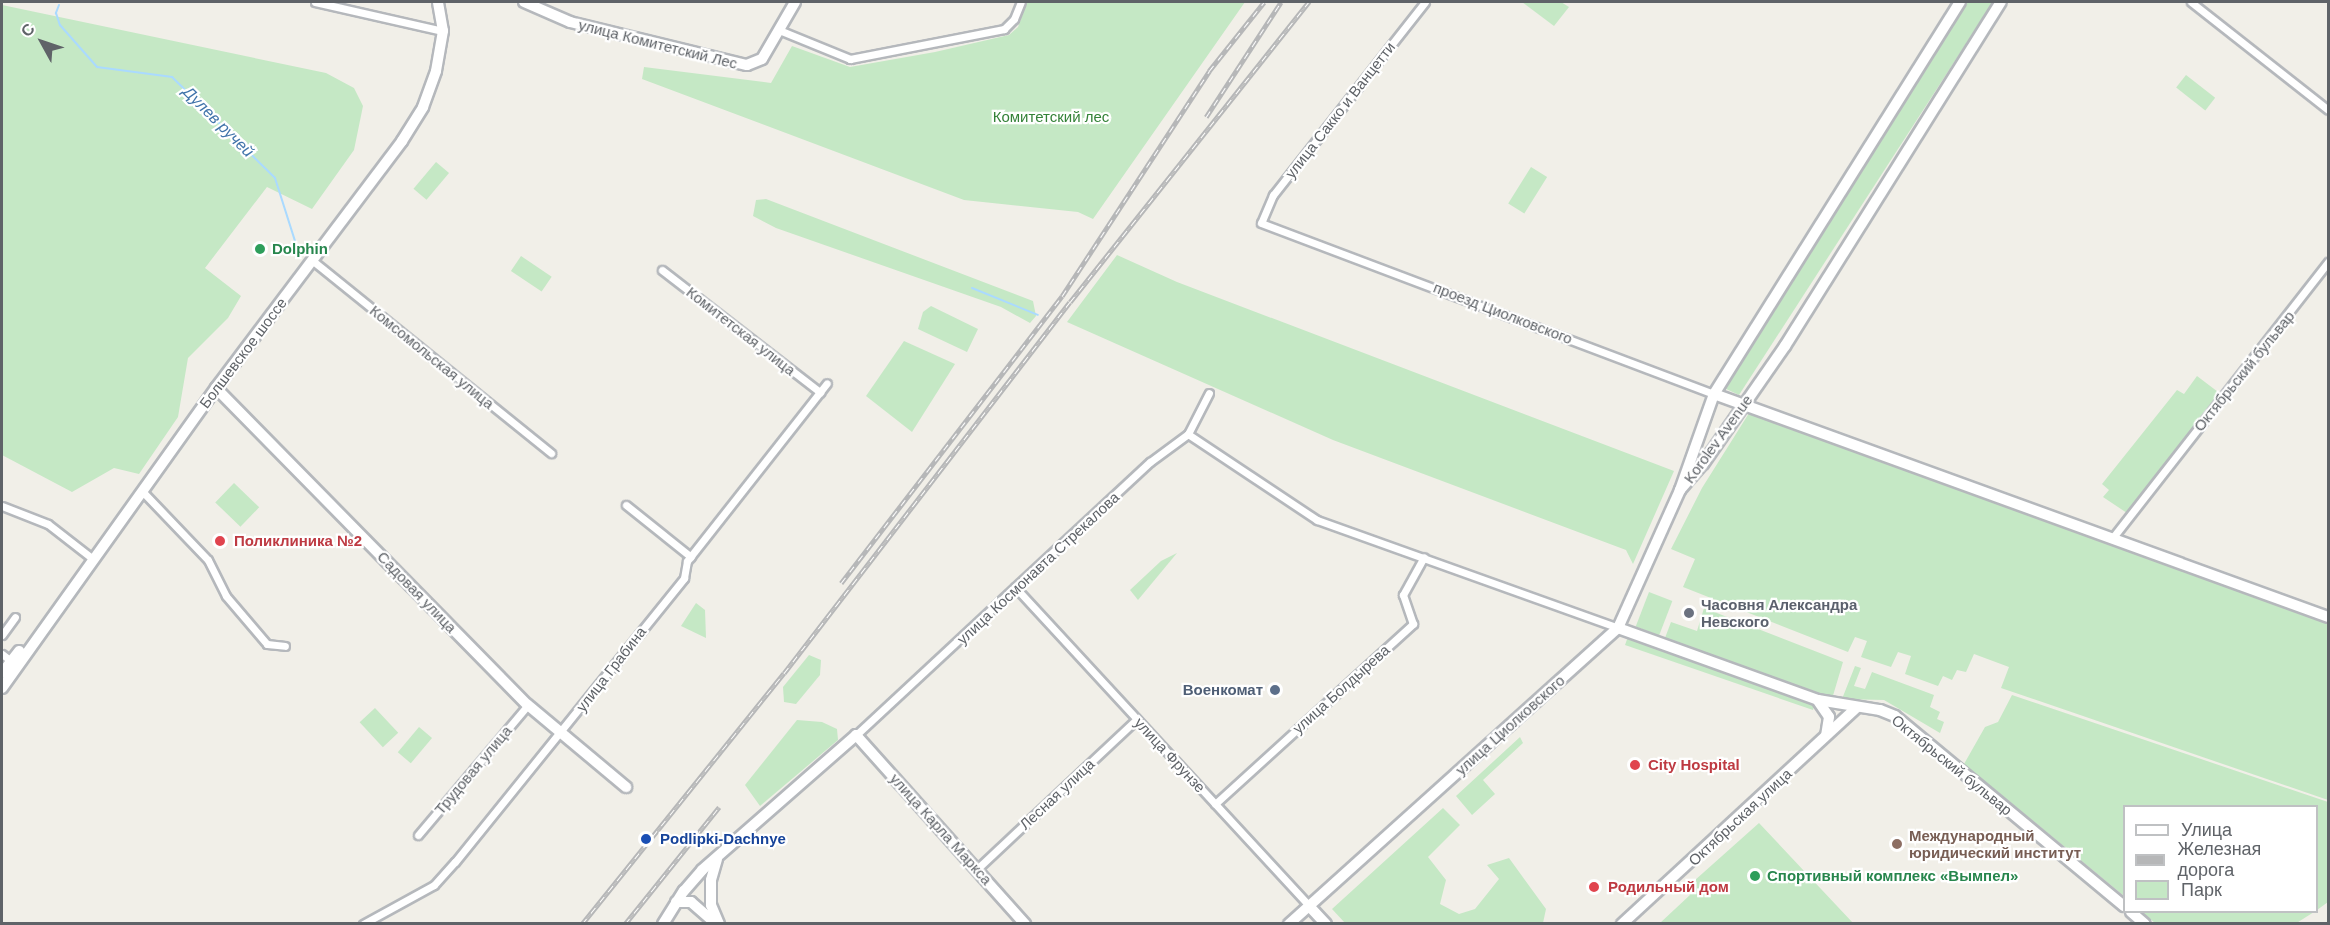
<!DOCTYPE html>
<html>
<head>
<meta charset="utf-8">
<style>
  body { margin:0 }
  #map { position:relative; width:2330px; height:925px; overflow:hidden; background:#f1efe8; font-family:Arial,sans-serif }
  div>[style] { position:absolute }
  [style*='--x'] { left:calc(var(--x)*1px); top:calc(var(--y)*1px); width:calc(var(--w)*1px); rotate:calc(var(--a)*1deg) }
  .green>* { inset:0; background:#c5e8c5; transform-origin:0 0 }
  .stream>* { height:2px; margin:-1px; padding:0 1px; transform-origin:1px; border-radius:1px; background:#aadaff }
  .roads { filter:drop-shadow(2px 0 #b5b8bc) drop-shadow(-2px 0 #b5b8bc) drop-shadow(0 2px #b5b8bc) drop-shadow(0 -2px #b5b8bc) }
  .street>* { height:7px; margin:-3.5px; padding:0 3.5px; transform-origin:3.5px; border-radius:3.5px; background:#fff }
  .secondary>* { height:10px; margin:-5px; padding:0 5px; transform-origin:5px; border-radius:5px; background:#fff }
  .rail>* { height:4.5px; margin-top:-2.25px; transform-origin:0; background:repeating-linear-gradient(90deg,#fff 0 7px,#b6b7b8 0 14px); box-sizing:border-box; border-block:2px solid #b6b7b8 }
  .dots>* { width:16px; height:16px; translate:-50% -50%; box-sizing:border-box; border:3px solid #fff; border-radius:50% }
  span { translate:-50% -50%; white-space:nowrap; text-align:center; line-height:1.15; -webkit-text-stroke:4.5px #fff; paint-order:stroke }
  .street-label { font-size:15px; color:#5f6368 }
  .park-label { font-size:15px; color:#348238 }
  .leisure-label { font-size:15px; color:#27864d; font-weight:700 }
  .left { translate:0 -50%; text-align:left }
  .health-label { font-size:15px; color:#be3a42; font-weight:700 }
  .worship-label { font-size:15px; color:#5b616d; font-weight:700 }
  .service-label { font-size:15px; color:#4e5e75; font-weight:700 }
  .right { translate:-100% -50%; text-align:right }
  .education-label { font-size:15px; color:#785e54; font-weight:700 }
  .transit-label { font-size:15px; color:#164399; font-weight:700 }
  .water-label { font-size:16px; color:#4174aa; font-style:italic }
  .frame { position:absolute; inset:0; border:3px solid #5f6368; pointer-events:none }
  .legend { position:absolute; left:2123px; top:805px; width:195px; height:108px; box-sizing:border-box; background:#fff; border:2px solid #bfc1c3; margin:0; padding:8px 10px; list-style:none; font-size:18px; color:#5f6368 }
  .legend li { display:flex; align-items:center; gap:12px; height:30px }
  .legend b { width:30px; border:2px solid #bfc1c3 }
  .north { position:absolute; left:12px; top:12px; width:60px; height:60px; -webkit-text-stroke:4px #fff; paint-order:stroke; rotate:310deg; font-size:16px; font-weight:700; line-height:24px; text-align:center; color:#5f6368 }
  .north::after { content:''; display:block; margin:auto; width:21px; height:27px; background:#5f6368; clip-path:polygon(50% 0,100% 100%,50% 72%,0 100%) }
</style>
</head>
<body>
<div id="map">
  <div class="green">
    <div style="clip-path:polygon(1027px 2px,1245px 2px,1093px 219px,1078px 212px,964px 200px,642px 79px,644px 67px,771px 83px,792px 46px,850px 67px,935px 52px,1009px 35px,1018px 27px)"></div>
    <div style="clip-path:polygon(1522px 2px,1561px 2px,1569px 7px,1554px 26px)"></div>
    <div style="clip-path:polygon(1968px 2px,1993px 2px,1739px 395px,1724px 388px)"></div>
    <div style="clip-path:polygon(2px 5px,326px 73px,354px 88px,363px 106px,354px 150px,312px 209px,267px 187px,205px 268px,241px 296px,228px 318px,188px 358px,178px 417px,139px 474px,114px 468px,72px 492px,2px 455px)"></div>
    <div style="left:2186px;top:75px;width:37px;height:16px;rotate:38deg"></div>
    <div style="left:436px;top:162px;width:17px;height:35px;rotate:40deg"></div>
    <div style="left:1531px;top:167px;width:19px;height:43px;rotate:32deg"></div>
    <div style="clip-path:polygon(766px 199px,1033px 301px,1036px 316px,1030px 323px,1001px 307px,776px 228px,753px 216px,756px 200px)"></div>
    <div style="clip-path:polygon(1117px 255px,1177px 282px,1674px 471px,1633px 564px,1626px 550px,1333px 440px,1067px 322px)"></div>
    <div style="left:521px;top:256px;width:37px;height:18px;rotate:34deg"></div>
    <div style="clip-path:polygon(931px 306px,978px 329px,967px 352px,918px 329px,923px 312px)"></div>
    <div style="clip-path:polygon(904px 341px,955px 364px,912px 432px,866px 396px)"></div>
    <div style="clip-path:polygon(2197px 376px,2222px 395px,2127px 513px,2103px 497px,2109px 490px,2102px 484px,2177px 390px,2184px 394px)"></div>
    <div style="clip-path:polygon(1751px 410px,2328px 622px,2328px 800px,2001px 688px,2009px 667px,1974px 654px,1966px 672px,1957px 670px,1952px 680px,1943px 676px,1938px 686px,1905px 674px,1911px 656px,1898px 652px,1891px 667px,1861px 657px,1867px 641px,1855px 637px,1848px 652px,1683px 587px,1695px 559px,1671px 549px,1702px 488px)"></div>
    <div style="left:234px;top:483px;width:35px;height:27px;rotate:44deg"></div>
    <div style="clip-path:polygon(1177px 553px,1138px 600px,1130px 590px,1161px 561px)"></div>
    <div style="left:1649px;top:592px;width:25px;height:37px;rotate:21deg"></div>
    <div style="clip-path:polygon(696px 603px,705px 610px,706px 638px,681px 626px)"></div>
    <div style="clip-path:polygon(1704px 608px,1843px 662px,1832px 699px,1665px 638px,1671px 622px,1697px 631px)"></div>
    <div style="clip-path:polygon(1629px 634px,1815px 702px,1813px 710px,1625px 645px)"></div>
    <div style="clip-path:polygon(809px 655px,821px 660px,820px 675px,796px 704px,784px 702px,783px 687px)"></div>
    <div style="clip-path:polygon(1855px 666px,1861px 668px,1854px 686px,1865px 689px,1872px 672px,1934px 695px,1930px 707px,1940px 712px,1937px 719px,1944px 722px,1940px 733px,1884px 700px,1842px 699px)"></div>
    <div style="clip-path:polygon(2012px 695px,2328px 802px,2328px 902px,2317px 910px,2316px 806px,2124px 806px,2124px 896px,1964px 764px,1985px 727px,1998px 722px)"></div>
    <div style="left:375px;top:708px;width:34px;height:21px;rotate:47deg"></div>
    <div style="clip-path:polygon(797px 720px,822px 722px,837px 729px,838px 740px,760px 806px,745px 785px)"></div>
    <div style="left:419px;top:727px;width:17px;height:33px;rotate:40deg"></div>
    <div style="clip-path:polygon(1520px 737px,1523px 743px,1483px 780px,1495px 794px,1472px 815px,1456px 796px)"></div>
    <div style="clip-path:polygon(1443px 808px,1460px 825px,1428px 857px,1446px 880px,1440px 904px,1459px 914px,1475px 909px,1499px 879px,1487px 865px,1509px 858px,1546px 909px,1543px 923px,1345px 923px,1332px 909px)"></div>
    <div style="clip-path:polygon(1759px 823px,1853px 923px,1660px 923px,1690px 895px,1685px 889px)"></div>
    <div style="clip-path:polygon(2142px 912px,2314px 912px,2295px 924px,2155px 923px)"></div>
  </div>
  <div class="stream">
    <div style="--x:59;--y:5;--w:9;--a:111"></div>
    <div style="--x:56;--y:13;--w:13;--a:72"></div>
    <div style="--x:60;--y:25;--w:56;--a:48.6"></div>
    <div style="--x:97;--y:67;--w:76;--a:7.6"></div>
    <div style="--x:172;--y:77;--w:144;--a:44.4"></div>
    <div style="--x:275;--y:178;--w:66;--a:72.4"></div>
    <div style="--x:972;--y:288;--w:71;--a:22.2"></div>
  </div>
  <div class="roads">
    <div class="street">
      <div style="--x:315;--y:2;--w:131;--a:12.8"></div>
      <div style="--x:1425;--y:2;--w:246;--a:128.2"></div>
      <div style="--x:1273;--y:195;--w:30;--a:113"></div>
      <div style="--x:1261;--y:223;--w:484;--a:20.7"></div>
      <div style="--x:2191;--y:2;--w:174;--a:38.2"></div>
      <div style="--x:779;--y:30;--w:77;--a:22.2"></div>
      <div style="--x:850;--y:59;--w:157;--a:-11"></div>
      <div style="--x:1004;--y:29;--w:14;--a:-45"></div>
      <div style="--x:1014;--y:19;--w:18;--a:-68"></div>
      <div style="--x:313;--y:261;--w:306;--a:38.9"></div>
      <div style="--x:662;--y:270;--w:200;--a:37.7"></div>
      <div style="--x:1188;--y:434;--w:155;--a:33.7"></div>
      <div style="--x:1317;--y:520;--w:320;--a:19.7"></div>
      <div style="--x:142;--y:491;--w:95;--a:46.3"></div>
      <div style="--x:208;--y:560;--w:40;--a:63.4"></div>
      <div style="--x:226;--y:596;--w:63;--a:49.5"></div>
      <div style="--x:267;--y:644;--w:18;--a:6"></div>
      <div style="--x:626;--y:505;--w:83;--a:38.7"></div>
      <div style="--x:2;--y:506;--w:49;--a:21.4"></div>
      <div style="--x:48;--y:524;--w:57;--a:37.9"></div>
      <div style="--x:2114;--y:536;--w:348;--a:-52"></div>
      <div style="--x:1015;--y:587;--w:434;--a:47.3"></div>
      <div style="--x:2;--y:635;--w:22;--a:-54"></div>
      <div style="--x:2;--y:654;--w:11;--a:38"></div>
      <div style="--x:856;--y:735;--w:401;--a:-42.9"></div>
      <div style="--x:1150;--y:462;--w:47;--a:-36.4"></div>
      <div style="--x:1188;--y:434;--w:46;--a:-62.9"></div>
      <div style="--x:1215;--y:804;--w:268;--a:-42.3"></div>
      <div style="--x:1413;--y:624;--w:31;--a:-109"></div>
      <div style="--x:1403;--y:595;--w:43;--a:-61.1"></div>
      <div style="--x:418;--y:835;--w:170;--a:-49.8"></div>
      <div style="--x:977;--y:869;--w:219;--a:-43.2"></div>
      <div style="--x:363;--y:924;--w:81;--a:-28.8"></div>
      <div style="--x:434;--y:885;--w:31;--a:-48"></div>
      <div style="--x:455;--y:862;--w:365;--a:-51.1"></div>
      <div style="--x:684;--y:578;--w:17;--a:-80"></div>
      <div style="--x:687;--y:561;--w:226;--a:-51.8"></div>
    </div>
    <div class="secondary">
      <div style="--x:524;--y:2;--w:50;--a:23.5"></div>
      <div style="--x:570;--y:22;--w:182;--a:13.7"></div>
      <div style="--x:747;--y:65;--w:16;--a:-22"></div>
      <div style="--x:762;--y:59;--w:66;--a:-59.9"></div>
      <div style="--x:216;--y:388;--w:445;--a:45.5"></div>
      <div style="--x:528;--y:705;--w:128;--a:39.9"></div>
      <div style="--x:1714;--y:394;--w:653;--a:19.96"></div>
      <div style="--x:1680;--y:490;--w:35;--a:-49"></div>
      <div style="--x:1703;--y:464;--w:144;--a:-55.2"></div>
      <div style="--x:1785;--y:346;--w:406;--a:-57.9"></div>
      <div style="--x:1618;--y:628;--w:213;--a:19.8"></div>
      <div style="--x:1818;--y:700;--w:63;--a:9.2"></div>
      <div style="--x:1880;--y:710;--w:16;--a:22"></div>
      <div style="--x:1895;--y:716;--w:298;--a:39.7"></div>
      <div style="--x:2;--y:673;--w:28;--a:-52"></div>
      <div style="--x:2;--y:688;--w:369;--a:-54.5"></div>
      <div style="--x:216;--y:388;--w:309;--a:-53"></div>
      <div style="--x:402;--y:141;--w:40;--a:-58"></div>
      <div style="--x:423;--y:107;--w:38;--a:-70"></div>
      <div style="--x:436;--y:71;--w:41;--a:-80.1"></div>
      <div style="--x:443;--y:31;--w:29;--a:-100"></div>
      <div style="--x:1818;--y:701;--w:19;--a:55"></div>
      <div style="--x:1829;--y:717;--w:18;--a:99"></div>
      <div style="--x:717;--y:859;--w:22;--a:106"></div>
      <div style="--x:711;--y:880;--w:25;--a:90"></div>
      <div style="--x:711;--y:905;--w:21;--a:67"></div>
      <div style="--x:676;--y:902;--w:15;--a:0"></div>
      <div style="--x:691;--y:902;--w:32;--a:41"></div>
      <div style="--x:1309;--y:906;--w:25;--a:47"></div>
      <div style="--x:2131;--y:912;--w:18;--a:41"></div>
      <div style="--x:663;--y:924;--w:39;--a:-58"></div>
      <div style="--x:684;--y:891;--w:28;--a:-49"></div>
      <div style="--x:702;--y:870;--w:205;--a:-41.2"></div>
      <div style="--x:856;--y:735;--w:254;--a:48.2"></div>
      <div style="--x:1289;--y:924;--w:443;--a:-42"></div>
      <div style="--x:1618;--y:628;--w:151;--a:-65.8"></div>
      <div style="--x:1680;--y:490;--w:102;--a:-70.5"></div>
      <div style="--x:1714;--y:394;--w:463;--a:-57.9"></div>
      <div style="--x:1622;--y:924;--w:318;--a:-42.7"></div>
    </div>
  </div>
  <div class="rail">
    <div style="--x:1206;--y:117;--w:137;--a:-56.9"></div>
    <div style="--x:841;--y:583;--w:362;--a:-52.4"></div>
    <div style="--x:1062;--y:296;--w:269;--a:-56.8"></div>
    <div style="--x:1209;--y:71;--w:88;--a:-51.4"></div>
    <div style="--x:582;--y:924;--w:322;--a:-51.2"></div>
    <div style="--x:784;--y:673;--w:468;--a:-52.4"></div>
    <div style="--x:1070;--y:302;--w:384;--a:-51.5"></div>
    <div style="--x:625;--y:924;--w:150;--a:-51.2"></div>
  </div>
  <div class="dots">
    <div style="left:260px;top:249px;background:#2e9e5b"></div>
    <div style="left:220px;top:541px;background:#e0444e"></div>
    <div style="left:1689px;top:613px;background:#6b7280"></div>
    <div style="left:1275px;top:690px;background:#5c6f8a"></div>
    <div style="left:1635px;top:765px;background:#e0444e"></div>
    <div style="left:646px;top:839px;background:#1a4fb4"></div>
    <div style="left:1897px;top:844px;background:#8d6e63"></div>
    <div style="left:1755px;top:876px;background:#2e9e5b"></div>
    <div style="left:1594px;top:887px;background:#e0444e"></div>
  </div>
  <div class="street-label">
    <span style="left:658px;top:44px;rotate:14deg">улица Комитетский Лес</span>
    <span style="left:1340px;top:110px;rotate:-52deg">улица Сакко и Ванцетти</span>
    <span style="left:1503px;top:313px;rotate:21deg">проезд Циолковского</span>
    <span style="left:741px;top:331px;rotate:38deg">Комитетская улица</span>
    <span style="left:243px;top:353px;rotate:-53deg">Болшевское шоссе</span>
    <span style="left:432px;top:357px;rotate:39deg">Комсомольская улица</span>
    <span style="left:2244px;top:371px;rotate:-51deg">Октябрьский бульвар</span>
    <span style="left:1718px;top:439px;rotate:-54deg">Korolev Avenue</span>
    <span style="left:1038px;top:568px;rotate:-43deg">улица Космонавта Стрекалова</span>
    <span style="left:417px;top:592px;rotate:46deg">Садовая улица</span>
    <span style="left:611px;top:669px;rotate:-52deg">улица Грабина</span>
    <span style="left:1341px;top:689px;rotate:-42deg">улица Болдырева</span>
    <span style="left:1510px;top:725px;rotate:-42deg">улица Циолковского</span>
    <span style="left:1170px;top:755px;rotate:47deg">улица Фрунзе</span>
    <span style="left:1952px;top:765px;rotate:39deg">Октябрьский бульвар</span>
    <span style="left:473px;top:770px;rotate:-50deg">Трудовая улица</span>
    <span style="left:1057px;top:794px;rotate:-43deg">Лесная улица</span>
    <span style="left:1740px;top:817px;rotate:-43deg">Октябрьская улица</span>
    <span style="left:941px;top:829px;rotate:48deg">улица Карла Маркса</span>
  </div>
  <div class="park-label">
    <span style="left:1051px;top:117px">Комитетский лес</span>
  </div>
  <div class="leisure-label">
    <span class="left" style="left:272px;top:249px">Dolphin</span>
    <span class="left" style="left:1767px;top:876px">Спортивный комплекс «Вымпел»</span>
  </div>
  <div class="health-label">
    <span class="left" style="left:234px;top:541px">Поликлиника №2</span>
    <span class="left" style="left:1648px;top:765px">City Hospital</span>
    <span class="left" style="left:1608px;top:887px">Родильный дом</span>
  </div>
  <div class="worship-label">
    <span class="left" style="left:1701px;top:613px">Часовня Александра<br>Невского</span>
  </div>
  <div class="service-label">
    <span class="right" style="left:1263px;top:690px">Военкомат</span>
  </div>
  <div class="education-label">
    <span class="left" style="left:1909px;top:844px">Международный<br>юридический институт</span>
  </div>
  <div class="transit-label">
    <span class="left" style="left:660px;top:839px">Podlipki-Dachnye</span>
  </div>
  <div class="water-label">
    <span style="left:218px;top:122px;rotate:45deg">Дулев ручей</span>
  </div>
  <div class="frame"></div>
  <ul class="legend">
  <li><b style="height:8px;background:#fff"></b>Улица</li>
  <li><b style="height:8px;background:#b6b7b8"></b>Железная дорога</li>
  <li><b style="height:16px;background:#c5e8c5"></b>Парк</li>
  </ul>
  <div class="north">С</div>
</div>
</body>
</html>
